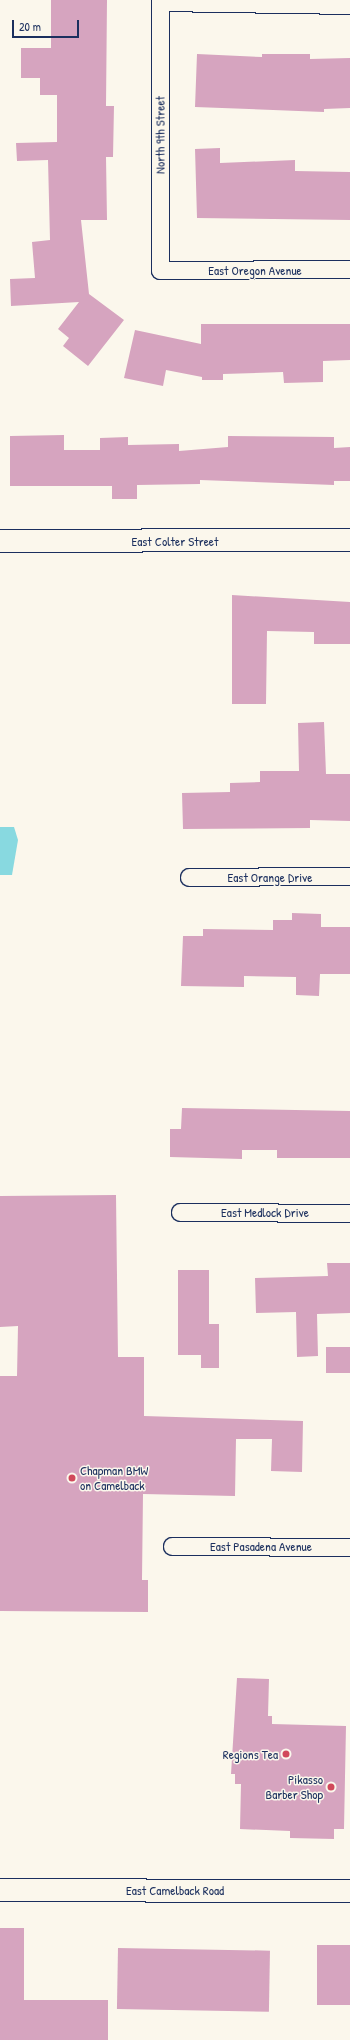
<!DOCTYPE html>
<html>
<head>
<meta charset="utf-8">
<style>
  body { margin:0 }
  #map { position:relative; width:350px; height:2040px; overflow:hidden; background:#fbf7ec; font-family:"Patrick Hand",sans-serif }
  div>[style] { position:absolute }
  [style*='--x'] { left:calc(var(--x)*1px); top:calc(var(--y)*1px); width:calc(var(--w)*1px); rotate:calc(var(--a)*1deg) }
  .water>* { inset:0; background:#88d9e0 }
  .building>* { inset:0; background:#d6a4bf; transform-origin:0 0 }
  .roads { filter:drop-shadow(1px 0 #1b2f5e) drop-shadow(-1px 0 #1b2f5e) drop-shadow(0 1px #1b2f5e) drop-shadow(0 -1px #1b2f5e) }
  .street>* { height:17px; margin:-8.5px; padding:0 8.5px; transform-origin:8.5px; border-radius:8.5px; background:#fbf7ec }
  .secondary>* { height:22px; margin:-11px; padding:0 11px; transform-origin:11px; border-radius:11px; background:#fbf7ec }
  .primary>* { height:22px; margin:-11px; padding:0 11px; transform-origin:11px; border-radius:11px; background:#fbf7ec }
  .dots>* { width:11px; height:11px; translate:-50% -50%; box-sizing:border-box; border:2px solid #fbf7ec; border-radius:50% }
  span { translate:-50% -50%; white-space:nowrap; text-align:center; line-height:1.15; -webkit-text-stroke:3px #fbf7ec; paint-order:stroke }
  .street-label { font-size:13px; color:#1b2f5e }
  .poi-label { font-size:13px; color:#1b2f5e }
  .left { translate:0 -50%; text-align:left }
  .right { translate:-100% -50%; text-align:right }
  .scale { position:absolute; left:12px; top:20px; width:67px; height:18px; box-sizing:border-box; border:2px solid #1b2f5e; border-top:0; padding-left:5px; font-size:12px; line-height:14px; white-space:nowrap; color:#1b2f5e; -webkit-text-stroke:3px #fbf7ec; paint-order:stroke }
</style>
</head>
<body>
<div id="map">
  <div class="water">
    <div style="clip-path:polygon(0 827px,14px 827px,18px 840px,12px 875px,0 875px)"></div>
  </div>
  <div class="building">
    <div style="clip-path:polygon(51px 0,107px 0,106px 106px,114px 106px,113px 157px,106px 157px,107px 220px,81px 220px,89px 294px,124px 320px,88px 366px,63px 346px,69px 338px,58px 329px,79px 302px,11px 306px,10px 279px,35px 278px,32px 242px,50px 240px,48px 160px,17px 161px,16px 143px,57px 142px,57px 95px,40px 95px,40px 78px,21px 78px,21px 48px,51px 48px)"></div>
    <div style="clip-path:polygon(197px 54px,262px 57px,262px 54px,310px 54px,310px 59px,350px 58px,350px 108px,324px 109px,324px 112px,195px 107px)"></div>
    <div style="clip-path:polygon(220px 148px,220px 163px,295px 160px,295px 171px,350px 172px,350px 220px,197px 218px,195px 149px)"></div>
    <div style="clip-path:polygon(201px 324px,350px 324px,350px 360px,323px 361px,323px 382px,284px 383px,283px 372px,223px 374px,223px 380px,202px 380px,202px 377px,166px 370px,163px 386px,124px 378px,135px 330px,201px 344px)"></div>
    <div style="clip-path:polygon(64px 435px,64px 450px,100px 450px,100px 438px,128px 437px,128px 445px,179px 444px,179px 451px,228px 447px,228px 436px,334px 437px,334px 448px,350px 447px,350px 481px,334px 481px,334px 485px,200px 480px,200px 484px,137px 485px,137px 499px,112px 499px,112px 486px,10px 486px,10px 436px)"></div>
    <div style="clip-path:polygon(232px 595px,350px 602px,350px 644px,314px 644px,314px 632px,267px 631px,266px 704px,232px 704px)"></div>
    <div style="clip-path:polygon(324px 722px,326px 774px,350px 774px,350px 821px,310px 820px,310px 828px,183px 829px,182px 793px,230px 792px,230px 783px,260px 782px,260px 771px,299px 771px,298px 723px)"></div>
    <div style="clip-path:polygon(292px 913px,321px 914px,321px 927px,350px 927px,350px 974px,320px 974px,319px 996px,296px 995px,296px 977px,244px 976px,244px 987px,181px 986px,183px 936px,203px 936px,203px 929px,273px 930px,273px 920px,292px 920px)"></div>
    <div style="clip-path:polygon(182px 1108px,350px 1111px,350px 1158px,277px 1158px,277px 1150px,242px 1150px,242px 1159px,170px 1157px,170px 1129px,181px 1129px)"></div>
    <div style="clip-path:polygon(116px 1195px,118px 1357px,144px 1357px,144px 1416px,303px 1421px,302px 1472px,271px 1471px,272px 1439px,236px 1439px,235px 1496px,143px 1494px,142px 1580px,148px 1580px,148px 1612px,0 1611px,0 1376px,17px 1376px,18px 1326px,0 1327px,0 1196px)"></div>
    <div style="clip-path:polygon(327px 1263px,350px 1263px,350px 1313px,317px 1314px,318px 1356px,297px 1357px,296px 1312px,256px 1313px,255px 1278px,328px 1276px)"></div>
    <div style="clip-path:polygon(178px 1270px,209px 1270px,209px 1324px,219px 1324px,219px 1368px,201px 1368px,201px 1355px,178px 1355px)"></div>
    <div style="left:326px;top:1347px;width:24px;height:26px"></div>
    <div style="clip-path:polygon(237px 1678px,269px 1679px,268px 1716px,272px 1716px,272px 1724px,346px 1726px,344px 1829px,334px 1829px,334px 1839px,290px 1838px,290px 1831px,240px 1829px,241px 1784px,235px 1784px,235px 1774px,231px 1774px)"></div>
    <div style="clip-path:polygon(0 1928px,24px 1928px,24px 2000px,108px 2000px,108px 2040px,0 2040px)"></div>
    <div style="left:317px;top:1945px;width:33px;height:60px"></div>
    <div style="left:118px;top:1948px;width:152px;height:61px;rotate:1deg"></div>
  </div>
  <div class="roads">
    <div class="street">
      <div style="--x:160;--y:0;--w:270;--a:90"></div>
      <div style="--x:160;--y:270;--w:190;--a:-0.3"></div>
      <div style="--x:160;--y:2;--w:190;--a:0.9"></div>
      <div style="--x:189;--y:877;--w:161;--a:-0.4"></div>
      <div style="--x:180;--y:1212;--w:170;--a:0.3"></div>
      <div style="--x:172;--y:1546;--w:178;--a:0.3"></div>
    </div>
    <div class="secondary">
      <div style="--x:0;--y:541;--w:350;--a:-0.2"></div>
    </div>
    <div class="primary">
      <div style="--x:0;--y:1890;--w:350;--a:0.2"></div>
    </div>
  </div>
  <div class="dots">
    <div style="left:72px;top:1478px;background:#d1495b"></div>
    <div style="left:286px;top:1754px;background:#d1495b"></div>
    <div style="left:331px;top:1787px;background:#d1495b"></div>
  </div>
  <div class="street-label">
    <span style="left:160px;top:135px;rotate:-90deg">North 9th Street</span>
    <span style="left:255px;top:270px">East Oregon Avenue</span>
    <span style="left:175px;top:541px">East Colter Street</span>
    <span style="left:270px;top:877px">East Orange Drive</span>
    <span style="left:265px;top:1212px">East Medlock Drive</span>
    <span style="left:261px;top:1546px">East Pasadena Avenue</span>
    <span style="left:175px;top:1890px">East Camelback Road</span>
  </div>
  <div class="poi-label">
    <span class="left" style="left:80px;top:1478px">Chapman BMW<br>on Camelback</span>
    <span class="right" style="left:278px;top:1754px">Regions Tea</span>
    <span class="right" style="left:323px;top:1787px">Pikasso<br>Barber Shop</span>
  </div>
  <div class="scale">20 m</div>
</div>
</body>
</html>
